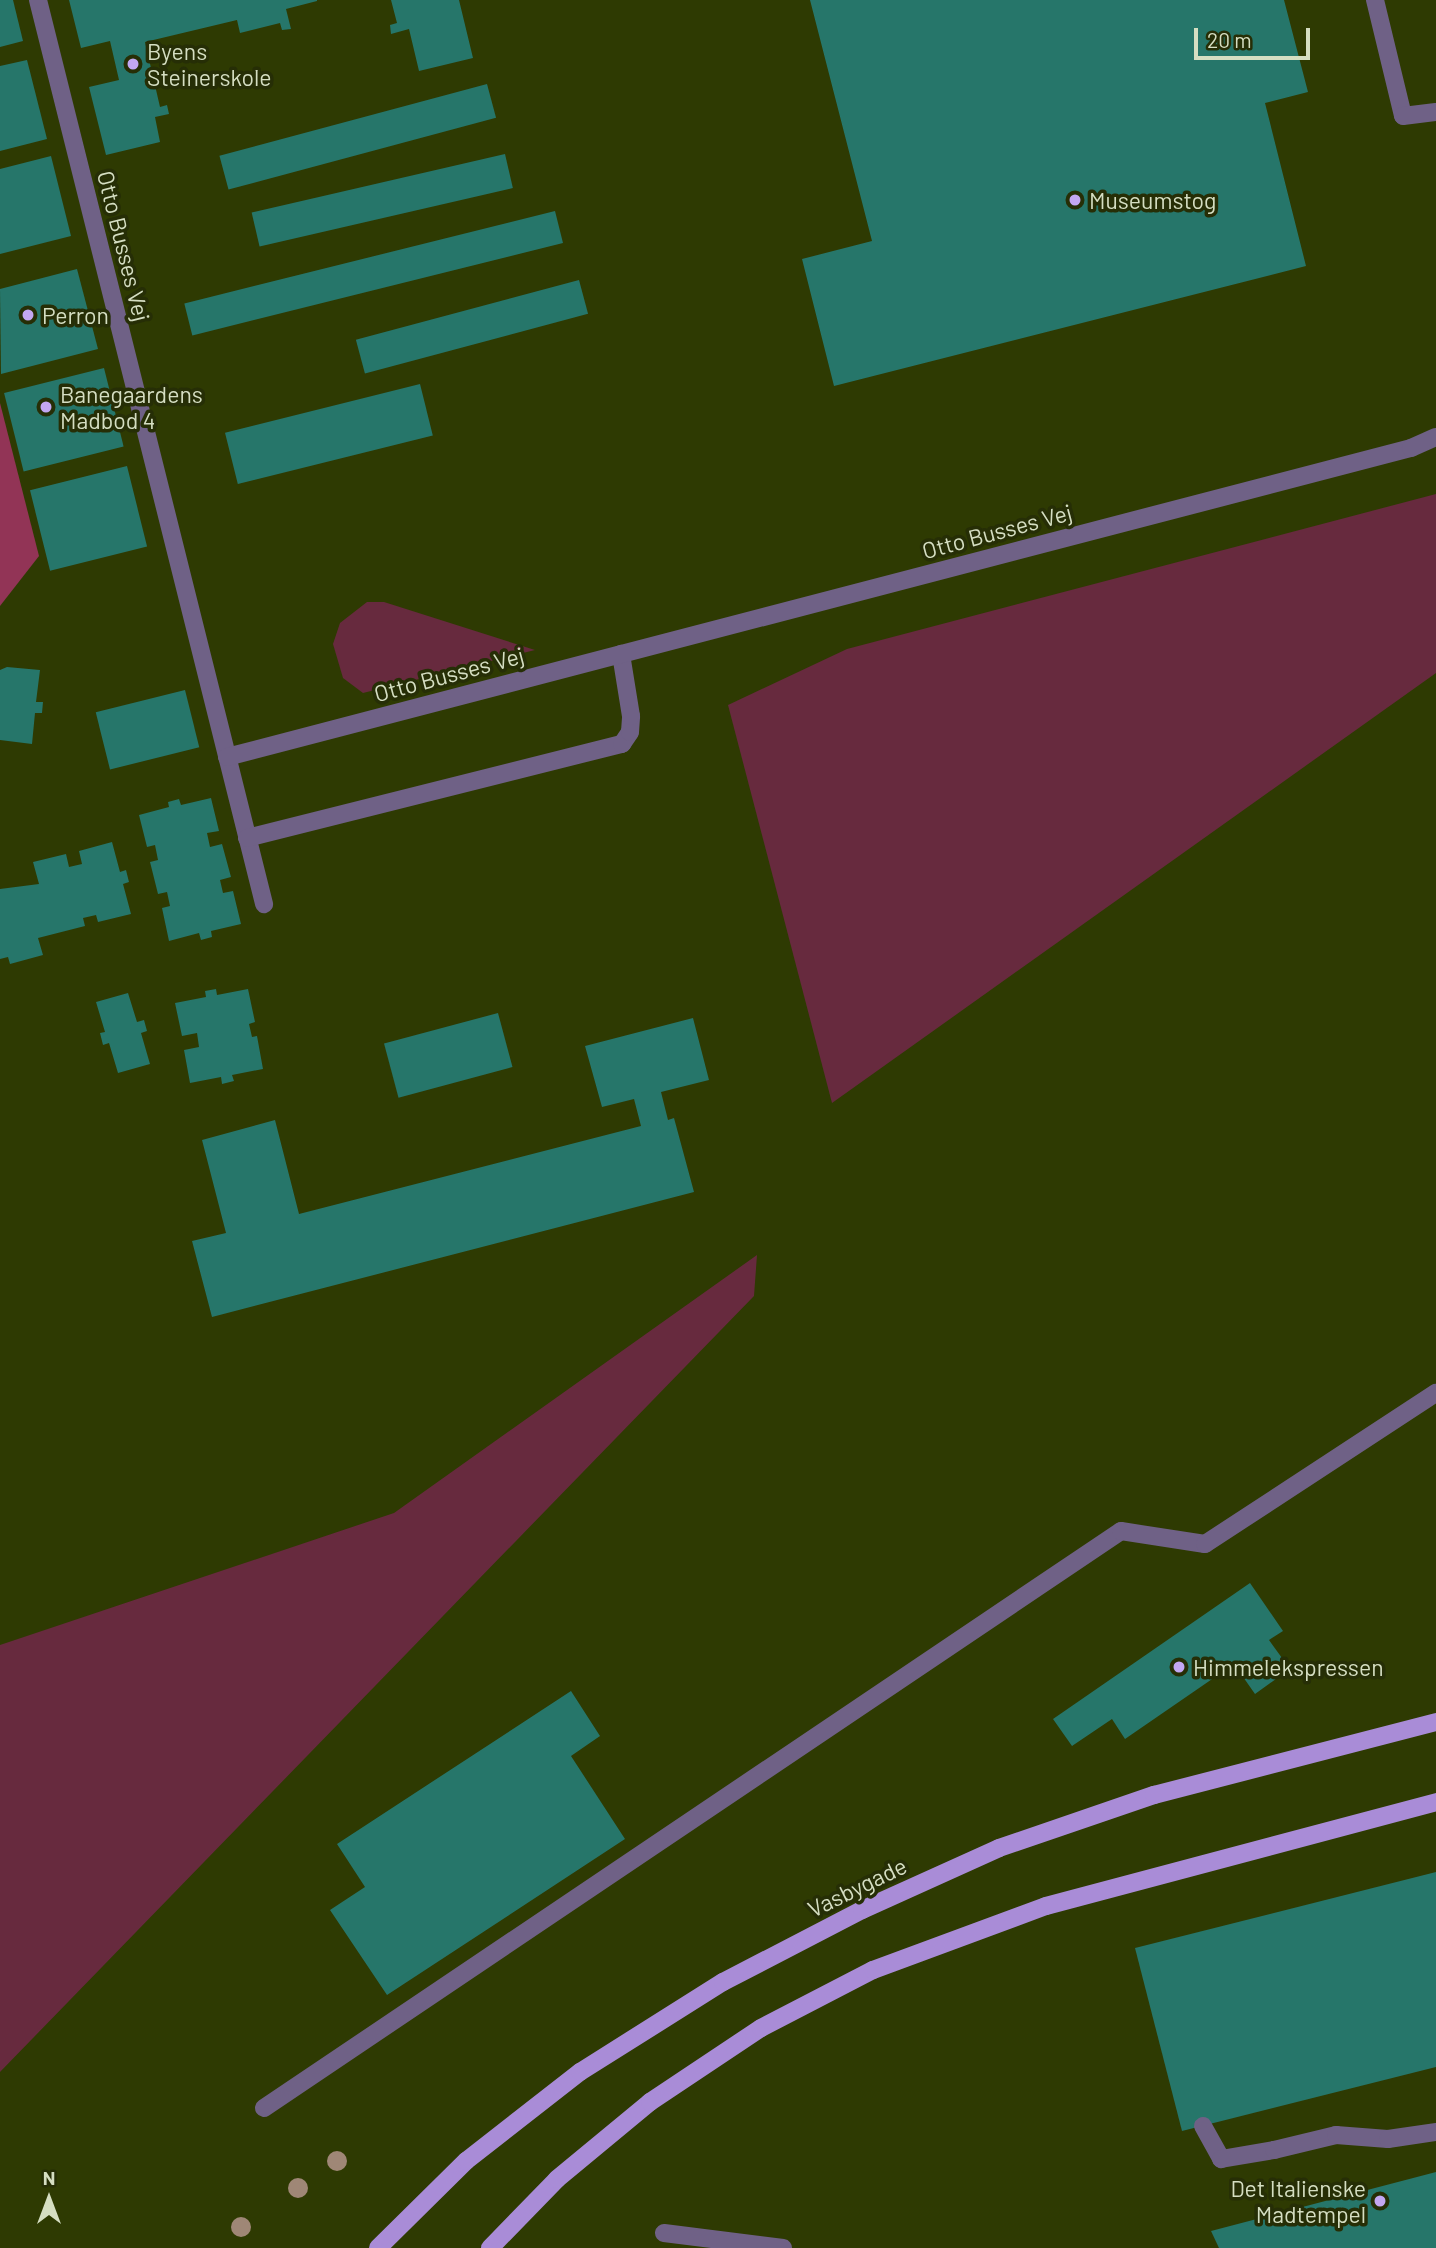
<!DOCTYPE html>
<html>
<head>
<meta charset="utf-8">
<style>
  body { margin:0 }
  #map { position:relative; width:1436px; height:2248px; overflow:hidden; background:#2e3a02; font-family:Barlow,sans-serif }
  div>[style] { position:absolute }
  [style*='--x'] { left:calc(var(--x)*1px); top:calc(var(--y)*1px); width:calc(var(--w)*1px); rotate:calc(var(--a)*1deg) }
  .green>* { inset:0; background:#672a3e }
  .forest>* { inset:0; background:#923456 }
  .building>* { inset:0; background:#26766a; transform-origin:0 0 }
  .service>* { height:18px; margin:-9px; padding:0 9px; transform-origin:9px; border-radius:9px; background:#6f6186 }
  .minor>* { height:18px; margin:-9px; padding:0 9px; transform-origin:9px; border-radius:9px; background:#6f6186 }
  .primary>* { height:18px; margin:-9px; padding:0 9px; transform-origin:9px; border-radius:9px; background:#a98cd7 }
  .trees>* { width:20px; height:20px; margin:-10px; border-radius:50%; background:#9f8776 }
  .dots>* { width:19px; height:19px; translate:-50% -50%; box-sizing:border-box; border:4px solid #262e06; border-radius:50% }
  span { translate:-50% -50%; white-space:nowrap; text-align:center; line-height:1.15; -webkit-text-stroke:7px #262e06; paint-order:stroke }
  .poi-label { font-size:23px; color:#d5dec2 }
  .left { translate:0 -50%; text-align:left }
  .right { translate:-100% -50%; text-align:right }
  .street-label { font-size:23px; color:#d5dec2 }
  .north { position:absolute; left:14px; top:2164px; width:70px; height:70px; -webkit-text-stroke:5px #262e06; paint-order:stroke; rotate:0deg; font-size:19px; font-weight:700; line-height:28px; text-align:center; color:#d5dec2 }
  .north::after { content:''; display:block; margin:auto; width:24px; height:32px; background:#d5dec2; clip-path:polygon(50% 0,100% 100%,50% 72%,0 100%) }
  .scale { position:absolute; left:1194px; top:28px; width:116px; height:32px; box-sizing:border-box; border:4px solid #d5dec2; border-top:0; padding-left:9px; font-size:21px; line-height:24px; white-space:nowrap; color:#d5dec2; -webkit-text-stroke:5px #262e06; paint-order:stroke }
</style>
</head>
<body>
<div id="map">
  <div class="green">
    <div style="clip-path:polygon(1436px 494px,1436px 673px,832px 1103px,728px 705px,847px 649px)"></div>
    <div style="clip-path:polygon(367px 602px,384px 602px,535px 650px,363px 693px,343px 678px,333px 644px,340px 623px)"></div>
    <div style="clip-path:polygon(757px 1255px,754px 1296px,0 2072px,0 1645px,394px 1513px)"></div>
  </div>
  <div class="forest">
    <div style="clip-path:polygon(0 403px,39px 556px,0 606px)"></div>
  </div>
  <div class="building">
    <div style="clip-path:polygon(0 0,13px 0,23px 41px,0 47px)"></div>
    <div style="clip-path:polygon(69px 0,317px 0,317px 1px,286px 9px,291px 29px,282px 30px,280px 23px,240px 33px,237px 20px,145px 42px,160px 107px,167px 105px,169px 114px,155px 117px,160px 142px,106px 155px,89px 87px,119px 80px,110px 41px,81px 48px)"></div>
    <div style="clip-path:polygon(391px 0,459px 0,473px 58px,419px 71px,409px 29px,391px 34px,390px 25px,397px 23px)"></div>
    <div style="clip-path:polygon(810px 0,1284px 0,1308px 92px,1265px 103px,1306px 266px,834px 386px,802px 259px,872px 241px)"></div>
    <div style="clip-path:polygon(27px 60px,47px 139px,0 151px,0 66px)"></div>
    <div style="left:487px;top:84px;width:35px;height:277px;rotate:75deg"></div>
    <div style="left:505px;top:154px;width:35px;height:260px;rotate:77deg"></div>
    <div style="clip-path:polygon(51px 156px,71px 236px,0 254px,0 169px)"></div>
    <div style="left:555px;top:211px;width:33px;height:382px;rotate:76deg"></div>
    <div style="clip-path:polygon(77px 269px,98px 349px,1px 374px,0 289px)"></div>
    <div style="left:579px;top:280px;width:35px;height:231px;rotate:75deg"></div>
    <div style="left:104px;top:368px;width:81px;height:103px;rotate:76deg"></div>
    <div style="left:420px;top:384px;width:53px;height:201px;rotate:76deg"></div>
    <div style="left:127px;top:466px;width:83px;height:100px;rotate:76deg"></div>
    <div style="clip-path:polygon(7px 667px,40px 670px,36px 702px,43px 702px,42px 713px,35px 713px,32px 744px,0 740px,0 670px)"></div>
    <div style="left:185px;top:690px;width:59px;height:92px;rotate:76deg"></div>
    <div style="clip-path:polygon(211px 798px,219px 831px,207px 833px,210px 847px,222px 844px,231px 877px,220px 880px,223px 893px,233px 891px,241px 924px,211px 931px,212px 937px,201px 940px,199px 933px,169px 941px,162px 908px,170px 906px,167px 892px,158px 894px,150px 862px,158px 860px,155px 845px,147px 847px,139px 815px,169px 807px,168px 802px,179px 799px,181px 805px)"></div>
    <div style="clip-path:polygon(112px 842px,120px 872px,126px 870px,129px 882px,123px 884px,131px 914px,98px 922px,96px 915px,83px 918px,85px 926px,38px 938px,43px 955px,10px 964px,8px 957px,0 959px,0 889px,39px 884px,33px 862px,66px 854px,69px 867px,82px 864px,79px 851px)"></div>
    <div style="clip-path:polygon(216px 989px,217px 995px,248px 989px,255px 1022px,249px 1024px,252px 1037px,257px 1036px,263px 1069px,232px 1075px,234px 1081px,222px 1084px,221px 1077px,190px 1083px,184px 1050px,199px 1047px,197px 1033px,182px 1036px,175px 1003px,206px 997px,205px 991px)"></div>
    <div style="clip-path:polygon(128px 993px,137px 1022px,144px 1020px,147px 1031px,141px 1033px,150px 1064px,118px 1073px,109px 1043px,103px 1045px,100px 1033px,105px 1032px,96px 1002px)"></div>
    <div style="left:498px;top:1013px;width:56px;height:118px;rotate:75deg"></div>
    <div style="clip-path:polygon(693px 1018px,709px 1080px,661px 1092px,668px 1120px,674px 1118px,694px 1192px,212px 1317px,192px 1241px,226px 1233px,202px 1140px,275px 1120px,299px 1214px,641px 1126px,634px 1099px,602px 1107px,585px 1046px)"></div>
    <div style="clip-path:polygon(1250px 1583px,1283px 1631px,1269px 1640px,1290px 1669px,1255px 1694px,1234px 1664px,1125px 1739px,1112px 1719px,1072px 1746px,1053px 1719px)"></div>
    <div style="clip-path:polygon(571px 1691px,600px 1736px,571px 1756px,625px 1839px,387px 1995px,330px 1910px,365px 1887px,337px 1844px)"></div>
    <div style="clip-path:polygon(1436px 1872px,1436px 2067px,1182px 2131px,1135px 1948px)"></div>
    <div style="clip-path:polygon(1436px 2172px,1436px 2248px,1219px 2248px,1211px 2231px)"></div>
  </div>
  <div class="service">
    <div style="--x:38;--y:0;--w:932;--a:75.96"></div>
    <div style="--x:1375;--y:0;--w:119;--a:76.4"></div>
    <div style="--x:1403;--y:116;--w:33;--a:-7"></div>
    <div style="--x:247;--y:838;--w:387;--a:-14.1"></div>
    <div style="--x:622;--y:744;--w:14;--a:-56"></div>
    <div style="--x:630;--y:732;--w:16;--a:-86"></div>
    <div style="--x:631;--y:716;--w:63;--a:-99.2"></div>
    <div style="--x:264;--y:2108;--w:1033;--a:-33.95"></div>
    <div style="--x:1121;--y:1531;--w:85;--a:8.8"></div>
    <div style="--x:1205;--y:1544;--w:276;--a:-33.2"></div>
    <div style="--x:1203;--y:2126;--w:38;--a:61"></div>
    <div style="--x:1221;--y:2159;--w:54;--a:-9.6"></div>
    <div style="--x:664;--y:2233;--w:120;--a:7.2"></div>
  </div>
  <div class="minor">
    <div style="--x:227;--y:757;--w:1224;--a:-14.63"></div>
    <div style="--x:1411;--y:448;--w:27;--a:-24"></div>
    <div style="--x:1274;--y:2150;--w:64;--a:-13.6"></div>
    <div style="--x:1336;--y:2135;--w:52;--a:4.4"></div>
    <div style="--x:1388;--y:2139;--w:49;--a:-8.3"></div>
  </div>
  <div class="primary">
    <div style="--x:378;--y:2248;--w:124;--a:-44.7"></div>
    <div style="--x:466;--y:2161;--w:145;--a:-38"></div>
    <div style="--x:580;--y:2072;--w:169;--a:-32.2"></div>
    <div style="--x:723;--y:1982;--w:157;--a:-27.4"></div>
    <div style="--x:862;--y:1910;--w:150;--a:-24.3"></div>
    <div style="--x:999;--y:1848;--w:164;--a:-18.9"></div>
    <div style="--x:1154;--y:1795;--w:291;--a:-14.5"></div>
    <div style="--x:490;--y:2248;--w:96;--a:-45.8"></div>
    <div style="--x:557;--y:2179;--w:121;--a:-39.6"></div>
    <div style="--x:650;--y:2102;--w:133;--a:-33.7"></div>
    <div style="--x:761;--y:2028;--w:126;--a:-27.4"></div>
    <div style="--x:873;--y:1970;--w:184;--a:-20.3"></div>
    <div style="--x:1046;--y:1906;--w:404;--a:-14.9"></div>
  </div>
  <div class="trees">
    <div style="left:337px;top:2161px"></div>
    <div style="left:298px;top:2188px"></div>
    <div style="left:241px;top:2227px"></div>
  </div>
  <div class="dots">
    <div style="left:133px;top:64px;background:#c3a7f2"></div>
    <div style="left:1075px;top:200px;background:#c3a7f2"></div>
    <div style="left:28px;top:315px;background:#c3a7f2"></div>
    <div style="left:46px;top:407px;background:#c3a7f2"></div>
    <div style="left:1179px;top:1667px;background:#c3a7f2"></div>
    <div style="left:1380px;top:2201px;background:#c3a7f2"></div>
  </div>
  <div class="poi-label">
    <span class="left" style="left:147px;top:64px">Byens<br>Steinerskole</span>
    <span class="left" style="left:1089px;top:200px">Museumstog</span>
    <span class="left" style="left:42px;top:315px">Perron</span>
    <span class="left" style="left:60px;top:407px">Banegaardens<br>Madbod 4</span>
    <span class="left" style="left:1193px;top:1667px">Himmelekspressen</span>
    <span class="right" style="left:1366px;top:2201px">Det Italienske<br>Madtempel</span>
  </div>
  <div class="street-label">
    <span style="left:124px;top:246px;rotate:76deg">Otto Busses Vej</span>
    <span style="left:997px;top:531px;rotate:-15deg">Otto Busses Vej</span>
    <span style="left:449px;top:674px;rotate:-15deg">Otto Busses Vej</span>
    <span style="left:857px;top:1887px;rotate:-26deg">Vasbygade</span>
  </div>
  <div class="north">N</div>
  <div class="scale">20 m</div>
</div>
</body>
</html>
